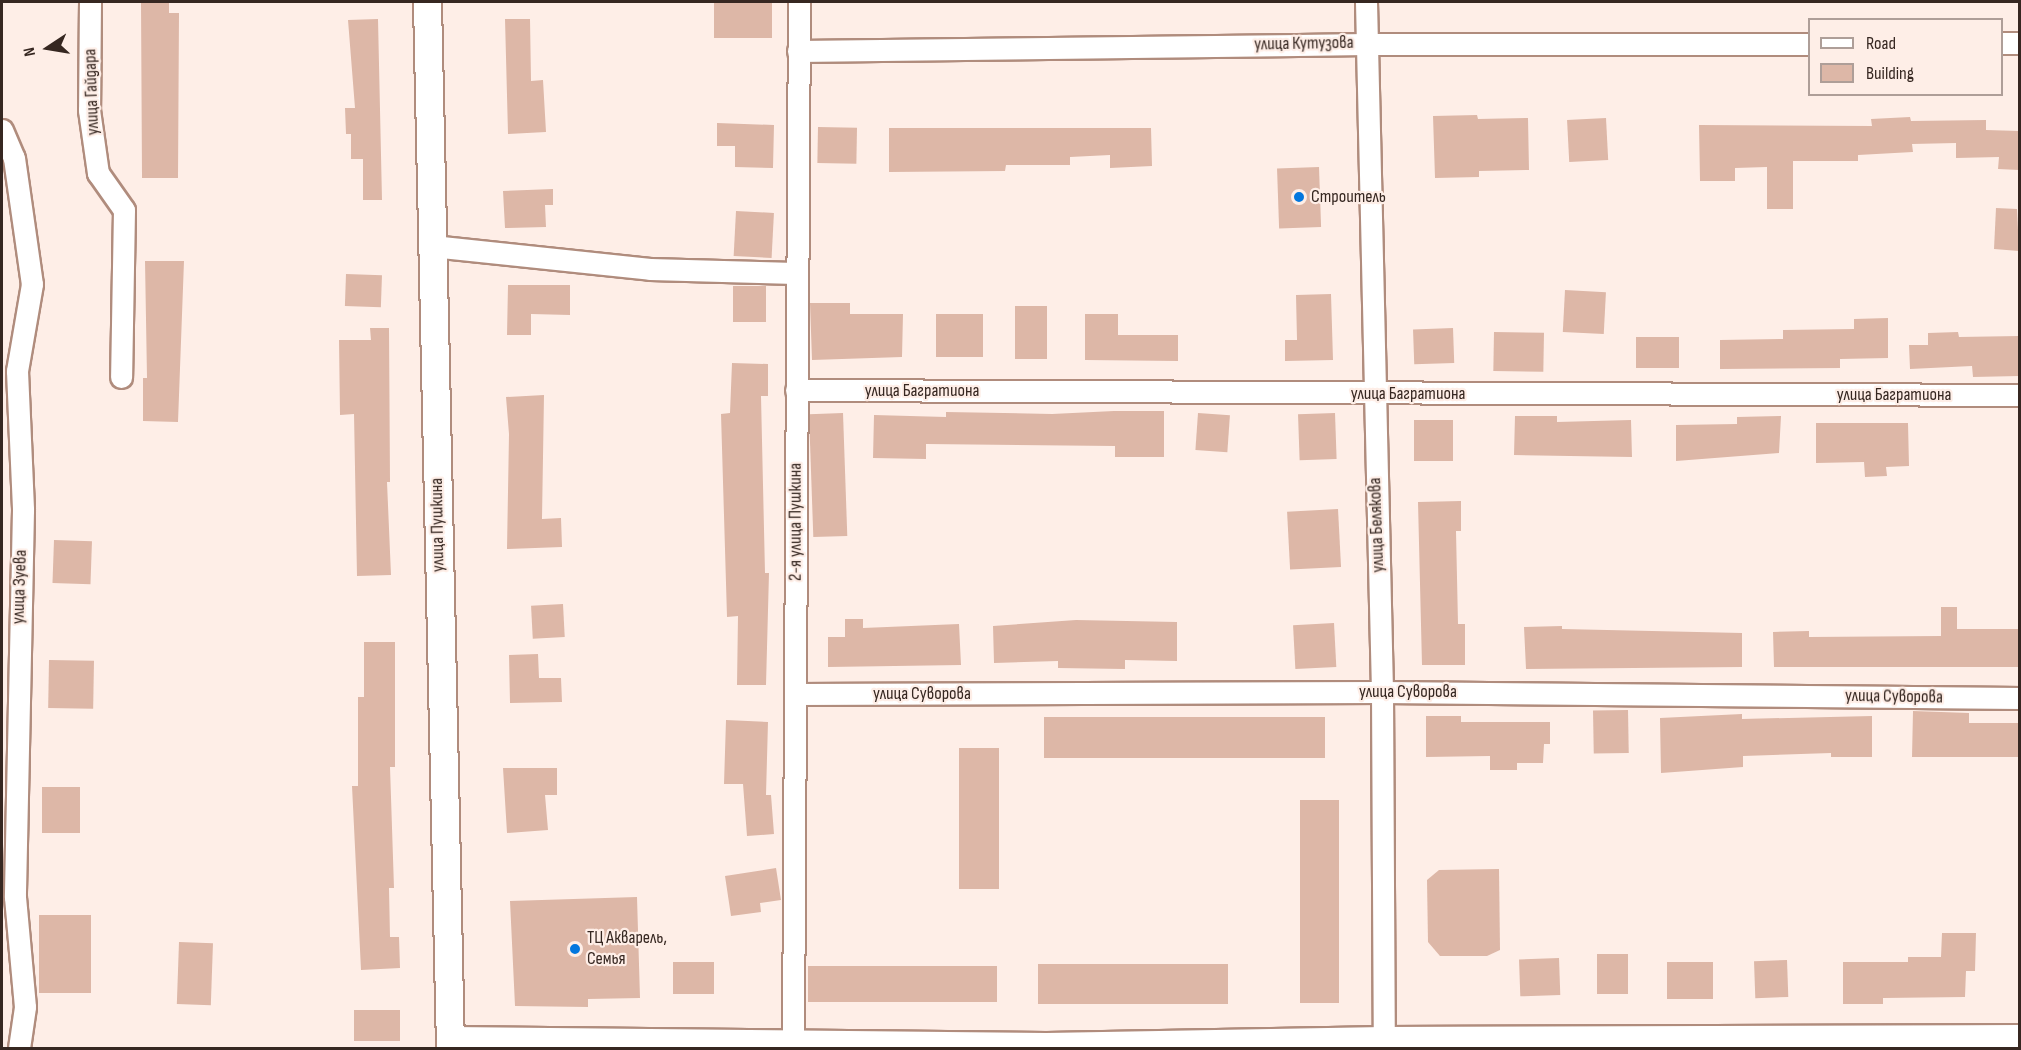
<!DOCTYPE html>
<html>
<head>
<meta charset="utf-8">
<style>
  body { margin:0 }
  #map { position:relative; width:2021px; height:1050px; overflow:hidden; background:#feeee7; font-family:"Sofia Sans Condensed",sans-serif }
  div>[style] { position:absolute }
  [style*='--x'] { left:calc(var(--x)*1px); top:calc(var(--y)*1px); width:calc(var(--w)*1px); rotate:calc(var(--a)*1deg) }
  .building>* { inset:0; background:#ddb7a7; transform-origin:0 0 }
  .roads { filter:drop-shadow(2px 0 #b08c7d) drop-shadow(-2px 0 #b08c7d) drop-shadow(0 2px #b08c7d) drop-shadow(0 -2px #b08c7d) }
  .minor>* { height:21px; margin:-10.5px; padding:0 10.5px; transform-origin:10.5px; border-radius:10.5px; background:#fff }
  .tertiary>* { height:27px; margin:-13.5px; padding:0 13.5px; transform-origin:13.5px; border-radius:13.5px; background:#fff }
  .dots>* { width:16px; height:16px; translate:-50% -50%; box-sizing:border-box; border:3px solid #feeee7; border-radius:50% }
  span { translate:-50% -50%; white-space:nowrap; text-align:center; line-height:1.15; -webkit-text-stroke:4.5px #feeee7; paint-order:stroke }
  .street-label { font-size:18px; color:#362721 }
  .poi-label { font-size:18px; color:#362721 }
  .left { translate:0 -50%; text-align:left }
  .frame { position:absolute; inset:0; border:3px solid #362721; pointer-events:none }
  .legend { position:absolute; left:1808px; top:18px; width:195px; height:78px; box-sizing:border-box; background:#feeee7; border:2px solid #ae9e98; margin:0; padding:8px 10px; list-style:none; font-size:18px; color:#362721 }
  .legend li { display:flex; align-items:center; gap:12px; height:30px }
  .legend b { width:30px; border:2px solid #ae9e98 }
  .north { position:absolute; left:18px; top:18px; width:60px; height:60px; -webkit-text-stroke:4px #feeee7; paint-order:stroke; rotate:258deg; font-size:16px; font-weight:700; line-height:24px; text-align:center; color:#362721 }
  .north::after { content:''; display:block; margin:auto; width:21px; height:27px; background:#362721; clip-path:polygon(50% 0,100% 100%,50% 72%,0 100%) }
</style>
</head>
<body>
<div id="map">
  <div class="building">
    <div style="clip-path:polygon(141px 2px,169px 2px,169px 13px,179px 13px,178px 178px,142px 178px)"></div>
    <div style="left:714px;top:2px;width:58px;height:36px"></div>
    <div style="clip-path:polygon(378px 19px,382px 200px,363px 200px,363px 159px,351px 159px,351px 134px,346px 134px,345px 108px,355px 108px,348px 20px)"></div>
    <div style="clip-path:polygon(505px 19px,530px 19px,531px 81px,543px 80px,546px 132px,508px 134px)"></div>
    <div style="clip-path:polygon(1477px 115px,1478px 119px,1528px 118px,1529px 170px,1479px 171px,1479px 177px,1435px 178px,1433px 116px)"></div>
    <div style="clip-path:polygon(1910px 117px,1911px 121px,1986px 120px,1986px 130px,2019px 131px,2019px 170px,1998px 169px,1999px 157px,1956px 158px,1956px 143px,1912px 144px,1913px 152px,1858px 155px,1858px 161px,1793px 161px,1793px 209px,1767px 209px,1767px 167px,1735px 168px,1735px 181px,1700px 181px,1699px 125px,1872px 126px,1871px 119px)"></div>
    <div style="left:1606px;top:118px;width:42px;height:39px;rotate:87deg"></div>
    <div style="clip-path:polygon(717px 123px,774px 125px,773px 168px,735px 167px,735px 146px,717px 146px)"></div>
    <div style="left:818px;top:127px;width:39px;height:36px;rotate:1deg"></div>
    <div style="clip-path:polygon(889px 128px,1151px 128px,1152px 166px,1110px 168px,1110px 155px,1070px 157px,1070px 165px,1006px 165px,1005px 171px,889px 172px)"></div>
    <div style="left:1319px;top:167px;width:60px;height:42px;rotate:88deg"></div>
    <div style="clip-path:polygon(553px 189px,553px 205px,545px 205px,546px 227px,505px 228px,503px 191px)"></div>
    <div style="clip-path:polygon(1996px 208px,2017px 209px,2019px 251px,1994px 249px)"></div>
    <div style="left:736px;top:211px;width:38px;height:45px;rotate:3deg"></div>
    <div style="clip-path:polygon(145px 261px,184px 261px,178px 422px,143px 421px,143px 378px,147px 378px)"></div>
    <div style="left:346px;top:274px;width:36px;height:32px;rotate:2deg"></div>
    <div style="clip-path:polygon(508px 285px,570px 285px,570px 315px,531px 314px,531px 335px,507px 335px)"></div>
    <div style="left:733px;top:286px;width:33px;height:36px"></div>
    <div style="left:1565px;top:290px;width:41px;height:42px;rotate:3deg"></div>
    <div style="clip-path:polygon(1331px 294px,1333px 360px,1285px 361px,1285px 340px,1297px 340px,1296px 295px)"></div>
    <div style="clip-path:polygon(810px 303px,850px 303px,850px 314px,903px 314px,902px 357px,812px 360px)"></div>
    <div style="left:1015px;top:306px;width:32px;height:53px"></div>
    <div style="left:936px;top:314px;width:47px;height:43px"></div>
    <div style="clip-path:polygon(1085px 314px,1118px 314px,1118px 335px,1178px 335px,1178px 361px,1085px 360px)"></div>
    <div style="clip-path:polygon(1888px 318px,1888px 358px,1840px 359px,1840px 368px,1720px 369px,1720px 340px,1783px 339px,1783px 330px,1854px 329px,1854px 319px)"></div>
    <div style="clip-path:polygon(370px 328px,389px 328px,390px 482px,387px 482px,391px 575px,357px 576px,354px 414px,340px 415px,339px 340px,371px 340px)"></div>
    <div style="left:1453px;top:328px;width:35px;height:40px;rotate:88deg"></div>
    <div style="left:1494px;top:332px;width:50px;height:39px;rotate:1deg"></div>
    <div style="clip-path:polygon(1958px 332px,1959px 337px,2019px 336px,2019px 376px,1973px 377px,1972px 366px,1910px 369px,1909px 345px,1928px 345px,1928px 333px)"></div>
    <div style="left:1636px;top:337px;width:43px;height:31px"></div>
    <div style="clip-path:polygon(732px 363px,768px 364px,768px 396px,761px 396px,765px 573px,769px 573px,766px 685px,737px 685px,738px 616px,727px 617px,721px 414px,730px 413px)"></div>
    <div style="clip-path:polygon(544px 395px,542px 519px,561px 518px,562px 547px,507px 549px,509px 434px,506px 397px)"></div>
    <div style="clip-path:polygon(1114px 411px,1164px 411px,1164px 457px,1115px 457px,1115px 446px,926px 444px,926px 459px,873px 458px,874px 415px,946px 417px,946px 412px,1052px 414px)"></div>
    <div style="left:843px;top:413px;width:123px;height:34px;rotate:88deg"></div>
    <div style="left:1198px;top:413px;width:32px;height:37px;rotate:4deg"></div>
    <div style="left:1335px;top:413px;width:46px;height:37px;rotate:88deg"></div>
    <div style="clip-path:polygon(1515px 416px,1557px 416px,1557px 422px,1631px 420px,1632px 457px,1514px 455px)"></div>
    <div style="clip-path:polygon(1781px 416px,1779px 453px,1676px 461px,1676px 425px,1737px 424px,1737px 417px)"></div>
    <div style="left:1414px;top:420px;width:39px;height:41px"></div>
    <div style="clip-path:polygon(1816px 423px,1908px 423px,1909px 466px,1886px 467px,1887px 476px,1865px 477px,1864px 462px,1816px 463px)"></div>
    <div style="clip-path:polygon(1461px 501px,1461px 531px,1456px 531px,1458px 624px,1465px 624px,1465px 665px,1422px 665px,1418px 502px)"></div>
    <div style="left:1338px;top:509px;width:58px;height:51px;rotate:87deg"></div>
    <div style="left:54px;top:540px;width:38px;height:43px;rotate:2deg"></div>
    <div style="left:563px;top:604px;width:33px;height:32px;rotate:87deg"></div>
    <div style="clip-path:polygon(1941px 607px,1957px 607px,1957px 629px,2019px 629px,2019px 667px,1774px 667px,1773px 632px,1809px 631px,1809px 637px,1941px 636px)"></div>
    <div style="clip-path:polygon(845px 619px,863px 619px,863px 628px,959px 624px,961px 665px,828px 667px,828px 637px,845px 637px)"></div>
    <div style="clip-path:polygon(1076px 620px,1177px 622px,1177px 661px,1125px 660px,1125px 669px,1058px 668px,1058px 661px,994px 663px,993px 626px)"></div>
    <div style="left:1334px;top:623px;width:44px;height:41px;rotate:87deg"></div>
    <div style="clip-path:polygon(1562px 626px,1562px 629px,1742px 633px,1742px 667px,1526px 669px,1524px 627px)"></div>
    <div style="clip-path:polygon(364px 642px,395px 642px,395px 767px,390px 767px,394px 888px,389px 888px,390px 937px,399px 937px,400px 968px,361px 970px,352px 786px,358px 786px,358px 697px,364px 697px)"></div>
    <div style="clip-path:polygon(538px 654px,539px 678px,561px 678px,562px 702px,510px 703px,509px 655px)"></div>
    <div style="left:49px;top:660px;width:45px;height:48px;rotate:1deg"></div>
    <div style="left:1628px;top:710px;width:43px;height:35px;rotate:89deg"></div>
    <div style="clip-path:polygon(1913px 711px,1969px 713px,1969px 723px,2019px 723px,2019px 757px,1912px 757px)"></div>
    <div style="clip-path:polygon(1742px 714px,1742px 719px,1872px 716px,1872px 757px,1831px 757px,1831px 753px,1743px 756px,1743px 767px,1661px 773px,1660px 718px)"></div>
    <div style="clip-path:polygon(1426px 716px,1461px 716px,1461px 722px,1550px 722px,1550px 744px,1544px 744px,1543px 763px,1517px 763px,1517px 770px,1490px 770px,1490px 756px,1426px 757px)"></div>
    <div style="left:1044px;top:717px;width:281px;height:41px"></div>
    <div style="clip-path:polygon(726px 720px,768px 722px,766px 795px,771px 795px,774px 834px,747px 836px,743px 784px,724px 784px)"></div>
    <div style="left:959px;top:748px;width:40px;height:141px"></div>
    <div style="clip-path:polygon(503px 768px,557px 768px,557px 795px,545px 795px,548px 830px,507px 833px)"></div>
    <div style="left:42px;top:787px;width:38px;height:46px"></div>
    <div style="left:1300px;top:800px;width:39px;height:203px"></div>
    <div style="clip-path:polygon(776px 868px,781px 900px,760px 903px,761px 912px,731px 916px,725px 876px)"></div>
    <div style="clip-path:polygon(1499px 869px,1500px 950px,1487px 956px,1440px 956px,1428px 942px,1427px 880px,1439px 870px)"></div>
    <div style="clip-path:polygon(637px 897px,640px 998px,588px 999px,588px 1007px,515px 1006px,510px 901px)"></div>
    <div style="left:39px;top:915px;width:52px;height:78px"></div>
    <div style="clip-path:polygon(1942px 933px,1976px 933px,1975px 971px,1966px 971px,1965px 997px,1883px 998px,1883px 1004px,1843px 1004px,1843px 962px,1908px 962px,1908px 957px,1941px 957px)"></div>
    <div style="left:179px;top:942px;width:34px;height:62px;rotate:2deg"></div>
    <div style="left:1597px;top:954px;width:31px;height:40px"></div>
    <div style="left:1559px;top:958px;width:37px;height:40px;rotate:88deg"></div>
    <div style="left:1787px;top:960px;width:37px;height:33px;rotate:88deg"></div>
    <div style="left:673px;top:962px;width:41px;height:32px"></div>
    <div style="left:1713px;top:962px;width:37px;height:46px;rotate:90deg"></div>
    <div style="left:1038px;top:964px;width:190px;height:40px"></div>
    <div style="left:808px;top:966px;width:189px;height:36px"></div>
    <div style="left:354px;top:1010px;width:46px;height:31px"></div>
  </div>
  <div class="roads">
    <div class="minor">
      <div style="--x:90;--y:2;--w:108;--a:90.5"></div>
      <div style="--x:89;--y:110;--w:64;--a:81.9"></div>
      <div style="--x:98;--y:173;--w:45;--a:54.9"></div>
      <div style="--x:124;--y:210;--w:167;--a:91"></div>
      <div style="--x:1366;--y:2;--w:690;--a:88.67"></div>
      <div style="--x:1382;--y:692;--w:356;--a:89.7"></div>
      <div style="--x:2002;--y:43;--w:18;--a:0"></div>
      <div style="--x:798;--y:51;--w:569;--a:-0.7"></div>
      <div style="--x:1367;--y:44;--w:443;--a:0"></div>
      <div style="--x:2;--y:130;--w:30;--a:67"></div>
      <div style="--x:14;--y:158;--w:127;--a:81.9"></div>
      <div style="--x:32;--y:284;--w:88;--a:99.8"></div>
      <div style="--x:17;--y:371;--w:139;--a:87.5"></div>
      <div style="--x:23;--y:510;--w:387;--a:91.2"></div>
      <div style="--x:15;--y:897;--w:110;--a:84.8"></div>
      <div style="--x:25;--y:1007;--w:41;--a:98.3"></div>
      <div style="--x:432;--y:246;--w:219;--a:6"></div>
      <div style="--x:650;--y:269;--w:145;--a:1.6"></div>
      <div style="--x:796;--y:390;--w:1224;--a:0.23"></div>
      <div style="--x:797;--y:694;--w:585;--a:-0.2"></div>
      <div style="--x:1382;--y:692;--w:638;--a:0.54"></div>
      <div style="--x:793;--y:1042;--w:1040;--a:-89.67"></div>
    </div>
    <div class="tertiary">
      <div style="--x:427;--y:2;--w:1046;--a:88.74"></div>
      <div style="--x:450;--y:1040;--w:596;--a:0.58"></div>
      <div style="--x:1046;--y:1046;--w:338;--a:-1"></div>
      <div style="--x:1384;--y:1040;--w:636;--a:-0.18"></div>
    </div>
  </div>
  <div class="dots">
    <div style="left:1299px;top:197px;background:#0377de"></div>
    <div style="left:575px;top:949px;background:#0377de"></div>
  </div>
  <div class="street-label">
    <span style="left:1304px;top:44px;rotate:-1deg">улица Кутузова</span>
    <span style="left:92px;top:92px;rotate:-92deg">улица Гайдара</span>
    <span style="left:922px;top:391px">улица Багратиона</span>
    <span style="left:1408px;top:394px">улица Багратиона</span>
    <span style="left:1894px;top:395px">улица Багратиона</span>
    <span style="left:796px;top:522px;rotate:-90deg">2-я улица Пушкина</span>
    <span style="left:438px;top:525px;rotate:-91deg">улица Пушкина</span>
    <span style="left:1377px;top:525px;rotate:-92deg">улица Белякова</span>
    <span style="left:20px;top:587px;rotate:-88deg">улица Зуева</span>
    <span style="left:1408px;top:692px">улица Суворова</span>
    <span style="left:922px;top:694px">улица Суворова</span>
    <span style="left:1894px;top:697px;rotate:1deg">улица Суворова</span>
  </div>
  <div class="poi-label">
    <span class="left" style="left:1311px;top:197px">Строитель</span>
    <span class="left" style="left:587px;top:949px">ТЦ Акварель,<br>Семья</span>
  </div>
  <div class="frame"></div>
  <ul class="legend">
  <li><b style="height:8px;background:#fff"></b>Road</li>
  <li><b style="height:16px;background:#ddb7a7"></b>Building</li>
  </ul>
  <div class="north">N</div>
</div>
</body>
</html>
